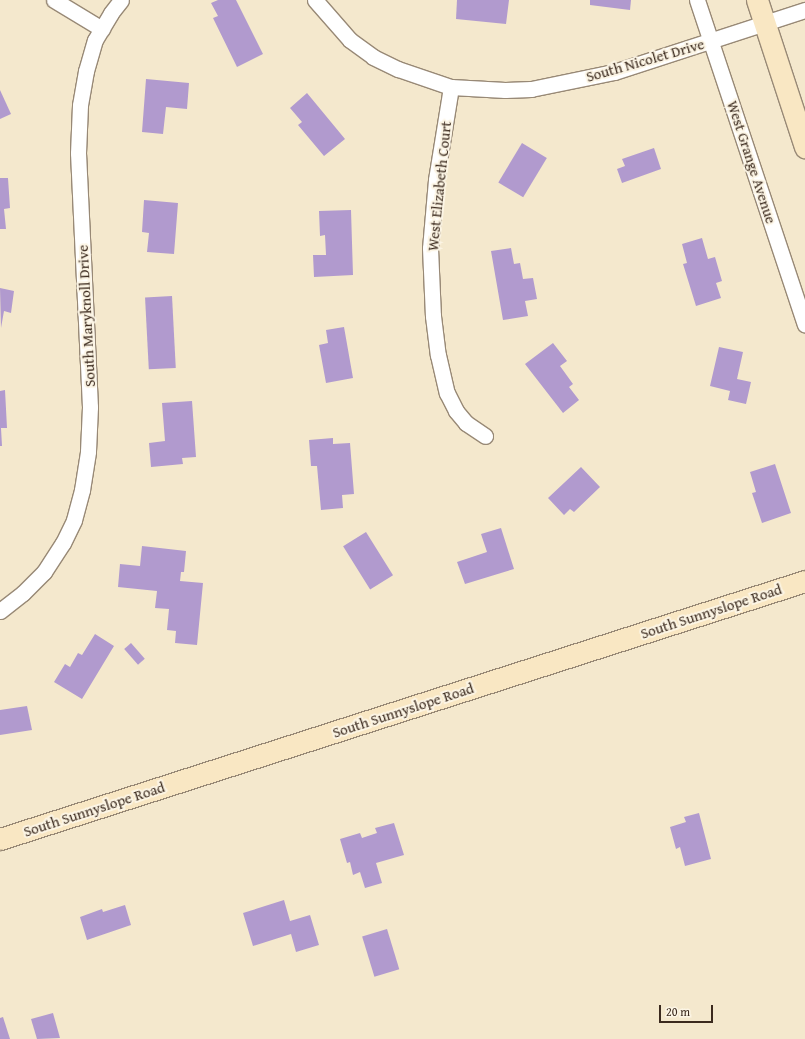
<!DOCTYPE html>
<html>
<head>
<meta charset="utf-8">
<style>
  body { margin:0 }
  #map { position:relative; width:805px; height:1039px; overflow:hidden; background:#f4e8cd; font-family:"Gentium Book Plus",serif }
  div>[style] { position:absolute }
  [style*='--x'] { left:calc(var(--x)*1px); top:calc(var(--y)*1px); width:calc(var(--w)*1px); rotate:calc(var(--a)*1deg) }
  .building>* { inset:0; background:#b19ace; transform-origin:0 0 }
  .roads { filter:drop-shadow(1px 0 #988976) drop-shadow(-1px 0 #988976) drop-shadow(0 1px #988976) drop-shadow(0 -1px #988976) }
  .street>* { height:15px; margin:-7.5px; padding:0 7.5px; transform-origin:7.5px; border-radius:7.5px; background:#fff }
  .secondary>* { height:21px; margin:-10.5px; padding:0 10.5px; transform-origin:10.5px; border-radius:10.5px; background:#f9e7c3 }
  span { translate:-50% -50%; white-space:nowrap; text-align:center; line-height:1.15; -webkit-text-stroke:4px #fcf5e5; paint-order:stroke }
  .street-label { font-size:15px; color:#3b2a1e }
  .scale { position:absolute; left:659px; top:1005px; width:54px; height:18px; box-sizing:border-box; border:2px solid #3b2a1e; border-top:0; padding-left:5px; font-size:12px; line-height:14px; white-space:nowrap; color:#3b2a1e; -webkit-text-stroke:3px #fcf5e5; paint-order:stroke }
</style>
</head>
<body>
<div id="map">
  <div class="building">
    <div style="clip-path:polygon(218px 0,236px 0,263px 54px,237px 67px,213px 18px,218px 16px,211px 3px)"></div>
    <div style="clip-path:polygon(457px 0,509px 0,506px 24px,456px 19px)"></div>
    <div style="clip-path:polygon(590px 0,631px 0,630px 10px,590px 5px)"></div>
    <div style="clip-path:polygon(146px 79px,189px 83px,187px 109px,166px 107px,163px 134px,142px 132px)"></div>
    <div style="clip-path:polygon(0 90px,11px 114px,0 119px)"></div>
    <div style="clip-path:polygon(307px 93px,345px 139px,324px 156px,298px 125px,302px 122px,290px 108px)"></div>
    <div style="left:522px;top:143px;width:29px;height:46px;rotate:31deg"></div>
    <div style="clip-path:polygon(654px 148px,661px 169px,622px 183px,617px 169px,625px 166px,622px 159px)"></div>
    <div style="clip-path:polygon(0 178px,8px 178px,10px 208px,4px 209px,6px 229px,0 229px)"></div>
    <div style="clip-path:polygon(144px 200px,178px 203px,174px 254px,147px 252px,149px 233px,142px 232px)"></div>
    <div style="clip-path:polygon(351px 210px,353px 275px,314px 277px,313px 255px,326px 255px,325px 235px,320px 236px,319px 211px)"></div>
    <div style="clip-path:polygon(702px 238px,708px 259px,715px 257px,722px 281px,716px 283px,721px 298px,696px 306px,683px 264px,687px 263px,682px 244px)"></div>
    <div style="clip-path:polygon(511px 248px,514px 264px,520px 263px,523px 279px,533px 278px,537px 299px,525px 301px,528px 316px,503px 320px,491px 251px)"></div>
    <div style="clip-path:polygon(0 288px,14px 291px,11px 313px,4px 311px,1px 328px)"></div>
    <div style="left:172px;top:296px;width:72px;height:27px;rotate:87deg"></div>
    <div style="clip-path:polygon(344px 327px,353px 378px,326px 383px,319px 345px,328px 343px,326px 330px)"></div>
    <div style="clip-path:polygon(553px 343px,567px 361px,560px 366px,573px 384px,569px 387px,579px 400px,563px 413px,525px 364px)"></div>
    <div style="clip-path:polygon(719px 347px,743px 352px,737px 379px,751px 382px,746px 404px,728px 400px,730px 391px,710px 386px)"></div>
    <div style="clip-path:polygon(5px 390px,7px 428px,1px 428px,2px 446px,0 446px,0 391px)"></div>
    <div style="clip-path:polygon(192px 401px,196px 457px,182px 458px,183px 464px,151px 467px,149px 443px,165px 441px,162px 403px)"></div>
    <div style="clip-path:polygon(333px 438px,333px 444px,350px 443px,354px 494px,342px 495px,343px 508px,321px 510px,317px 466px,311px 466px,309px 440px)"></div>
    <div style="clip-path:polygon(775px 464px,791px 513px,762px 523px,752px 493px,756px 492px,750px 472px)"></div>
    <div style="clip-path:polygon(581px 467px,600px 487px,574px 512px,570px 509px,564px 515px,548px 498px)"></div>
    <div style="clip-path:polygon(501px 528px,514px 569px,465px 584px,457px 562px,487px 552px,481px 534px)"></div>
    <div style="left:366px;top:532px;width:51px;height:27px;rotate:58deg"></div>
    <div style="clip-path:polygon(142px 546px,186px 551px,184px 572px,181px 572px,180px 581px,203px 583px,197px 645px,175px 643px,176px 631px,167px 630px,169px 609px,155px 608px,157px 591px,118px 587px,120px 564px,140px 566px)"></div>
    <div style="clip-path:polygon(95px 634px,114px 646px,82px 699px,54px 682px,65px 664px,70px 667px,78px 653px,82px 655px)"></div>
    <div style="left:131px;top:643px;width:21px;height:9px;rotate:49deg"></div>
    <div style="clip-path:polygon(27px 706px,32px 730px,0 735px,0 710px)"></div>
    <div style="clip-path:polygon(699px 813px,711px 859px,685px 866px,680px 847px,676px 849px,670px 827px,686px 822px,684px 817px)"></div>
    <div style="clip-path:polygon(394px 823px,404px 855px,376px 863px,382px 883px,365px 888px,360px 872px,353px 875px,350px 862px,347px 863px,340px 839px,360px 833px,362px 838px,377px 833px,375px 828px)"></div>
    <div style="clip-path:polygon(284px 900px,290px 921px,310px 915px,319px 945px,296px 952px,291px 934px,253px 946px,243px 913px)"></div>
    <div style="clip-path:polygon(125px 905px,131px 925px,87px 940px,80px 917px,102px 909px,103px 912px)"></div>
    <div style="left:387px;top:929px;width:42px;height:26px;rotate:73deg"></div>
    <div style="clip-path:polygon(53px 1013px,60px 1038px,37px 1039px,31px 1019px)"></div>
    <div style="clip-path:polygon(3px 1017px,10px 1039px,0 1039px,0 1018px)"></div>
  </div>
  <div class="roads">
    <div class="street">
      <div style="--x:54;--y:0;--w:56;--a:31.1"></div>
      <div style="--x:315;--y:0;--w:53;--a:48.8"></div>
      <div style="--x:350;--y:40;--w:29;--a:36"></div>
      <div style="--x:373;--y:57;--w:28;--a:26"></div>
      <div style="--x:398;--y:69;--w:56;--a:18.8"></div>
      <div style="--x:451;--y:87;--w:54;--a:3.2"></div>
      <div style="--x:505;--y:90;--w:26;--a:-2"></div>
      <div style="--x:531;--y:89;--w:85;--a:-11.6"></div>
      <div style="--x:614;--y:72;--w:201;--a:-18"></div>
      <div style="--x:697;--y:0;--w:342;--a:71.6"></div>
      <div style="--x:451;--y:87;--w:94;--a:99.2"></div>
      <div style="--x:436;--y:180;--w:68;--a:95"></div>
      <div style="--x:430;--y:248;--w:68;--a:87.5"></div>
      <div style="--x:433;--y:316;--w:39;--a:83"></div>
      <div style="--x:438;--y:355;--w:39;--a:77"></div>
      <div style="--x:447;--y:393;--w:20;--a:63"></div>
      <div style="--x:456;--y:411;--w:16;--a:50"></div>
      <div style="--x:466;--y:423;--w:23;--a:34"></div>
      <div style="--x:0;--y:611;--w:29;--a:-38"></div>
      <div style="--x:23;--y:593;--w:30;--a:-45"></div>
      <div style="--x:44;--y:572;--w:35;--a:-57"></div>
      <div style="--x:63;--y:543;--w:25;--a:-64"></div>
      <div style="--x:74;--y:520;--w:31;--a:-75"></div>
      <div style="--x:82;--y:490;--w:39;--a:-81"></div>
      <div style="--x:88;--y:451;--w:44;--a:-87.4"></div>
      <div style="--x:90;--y:407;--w:254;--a:-92.7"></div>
      <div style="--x:78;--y:153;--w:48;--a:-87.6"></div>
      <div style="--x:80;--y:105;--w:35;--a:-80"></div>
      <div style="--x:86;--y:71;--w:32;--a:-74"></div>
      <div style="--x:95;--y:40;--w:31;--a:-59"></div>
      <div style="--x:111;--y:13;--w:16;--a:-52"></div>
    </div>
    <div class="secondary">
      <div style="--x:757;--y:0;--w:155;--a:71.9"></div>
      <div style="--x:0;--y:839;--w:845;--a:-17.77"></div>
    </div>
  </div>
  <div class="street-label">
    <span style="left:645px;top:60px;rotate:-16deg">South Nicolet Drive</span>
    <span style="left:752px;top:162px;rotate:72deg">West Grange Avenue</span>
    <span style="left:439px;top:186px;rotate:-84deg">West Elizabeth Court</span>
    <span style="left:86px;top:316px;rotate:-93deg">South Maryknoll Drive</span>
    <span style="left:711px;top:611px;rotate:-18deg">South Sunnyslope Road</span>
    <span style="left:403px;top:710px;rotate:-18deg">South Sunnyslope Road</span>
    <span style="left:94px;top:809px;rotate:-18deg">South Sunnyslope Road</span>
  </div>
  <div class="scale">20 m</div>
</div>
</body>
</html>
